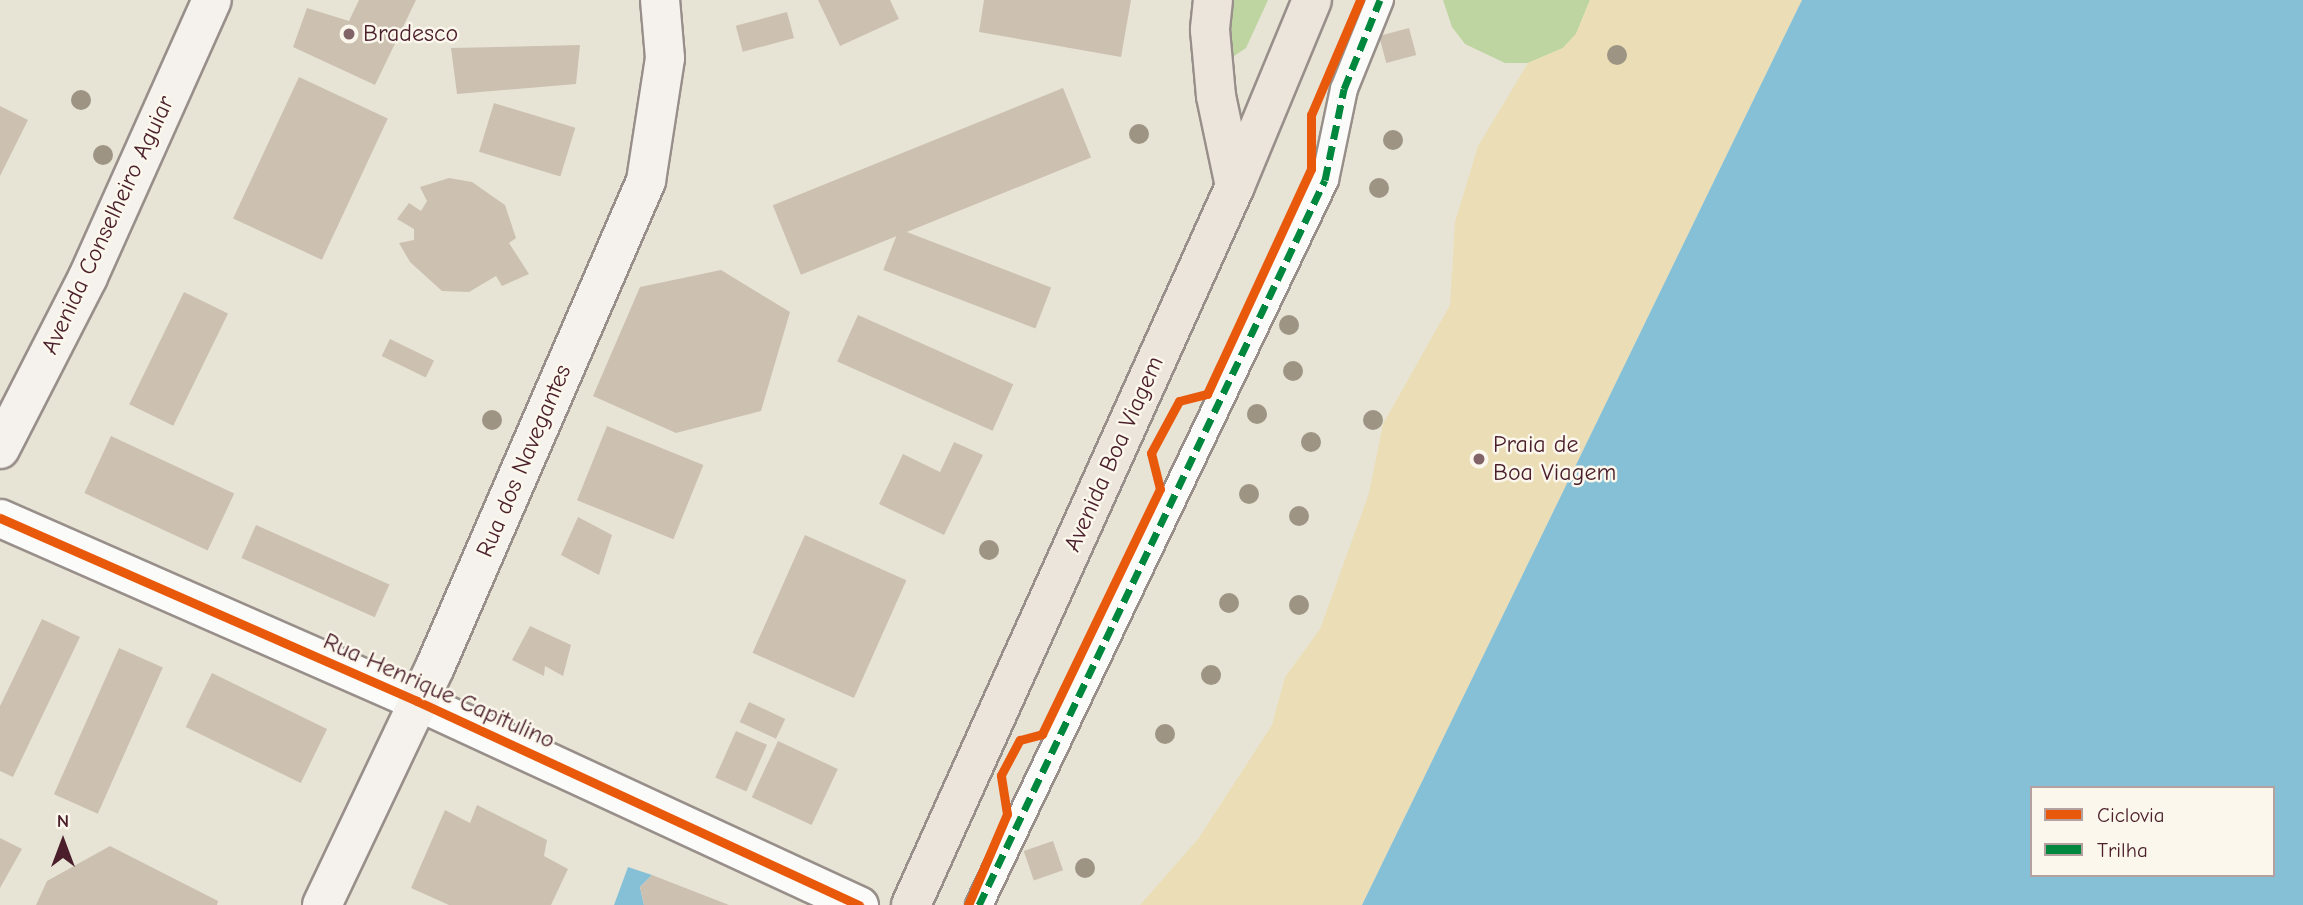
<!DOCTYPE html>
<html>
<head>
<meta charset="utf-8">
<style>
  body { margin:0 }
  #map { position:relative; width:2303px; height:905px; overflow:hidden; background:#e7e4d6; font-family:"Comic Neue",sans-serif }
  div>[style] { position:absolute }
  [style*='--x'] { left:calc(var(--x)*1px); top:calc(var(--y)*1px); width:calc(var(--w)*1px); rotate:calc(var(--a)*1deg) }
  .green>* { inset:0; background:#bed5a1 }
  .sand>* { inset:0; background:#ebdeb7 }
  .water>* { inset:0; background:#85c0d7 }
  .building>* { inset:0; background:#ccc0b1; transform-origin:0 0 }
  .roads { filter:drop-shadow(2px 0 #988f8a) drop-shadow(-2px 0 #988f8a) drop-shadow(0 2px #988f8a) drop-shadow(0 -2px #988f8a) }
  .pedestrian>* { height:26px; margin:-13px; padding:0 13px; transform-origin:13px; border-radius:13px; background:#fbfbf9 }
  .minor>* { height:37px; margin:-18.5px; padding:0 18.5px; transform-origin:18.5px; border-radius:18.5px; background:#fbfbf9 }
  .secondary>* { height:38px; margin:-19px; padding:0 19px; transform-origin:19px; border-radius:19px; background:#f5f2ee }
  .primary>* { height:38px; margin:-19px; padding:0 19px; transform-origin:19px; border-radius:19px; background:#ece5dc }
  .quiet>* { height:7px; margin-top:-3.5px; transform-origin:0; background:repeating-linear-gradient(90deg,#00873e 0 14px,transparent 0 21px) }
  .cycleway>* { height:9px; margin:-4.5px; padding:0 4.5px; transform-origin:4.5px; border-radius:4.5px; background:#e8590c }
  .trees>* { width:20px; height:20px; margin:-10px; border-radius:50%; background:#9e9484 }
  .dots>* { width:19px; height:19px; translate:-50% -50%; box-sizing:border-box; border:4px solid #fbf7ec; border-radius:50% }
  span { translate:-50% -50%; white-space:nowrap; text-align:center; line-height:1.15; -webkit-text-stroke:5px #fbf7ec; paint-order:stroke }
  .poi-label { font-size:24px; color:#4a1f2b }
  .left { translate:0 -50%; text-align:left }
  .street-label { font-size:24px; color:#4a1f2b }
  .legend { position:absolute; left:2030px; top:786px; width:245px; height:91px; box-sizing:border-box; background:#fbf7ec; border:2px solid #b4a19f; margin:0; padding:9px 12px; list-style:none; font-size:21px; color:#4a1f2b }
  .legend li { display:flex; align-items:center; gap:14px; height:35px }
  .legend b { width:35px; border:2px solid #b4a19f }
  .north { position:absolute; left:28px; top:807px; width:70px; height:70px; -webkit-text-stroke:5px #fbf7ec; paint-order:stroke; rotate:0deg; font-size:19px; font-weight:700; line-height:28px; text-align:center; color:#4a1f2b }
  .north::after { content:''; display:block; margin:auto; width:24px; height:32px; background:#4a1f2b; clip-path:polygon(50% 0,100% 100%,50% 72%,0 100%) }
</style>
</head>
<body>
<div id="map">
  <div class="green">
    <div style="clip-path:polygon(1223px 0,1268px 0,1246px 48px,1234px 56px,1230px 56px)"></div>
    <div style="clip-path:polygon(1443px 0,1590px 0,1576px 34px,1563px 48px,1528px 63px,1505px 63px,1465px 44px,1452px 27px)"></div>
  </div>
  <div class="sand">
    <div style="clip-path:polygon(1590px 0,1802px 0,1362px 905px,1140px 905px,1198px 839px,1272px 725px,1285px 677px,1320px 629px,1369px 493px,1383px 424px,1450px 305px,1455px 222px,1478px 146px,1528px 63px,1563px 48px,1576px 34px)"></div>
  </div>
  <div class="water">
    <div style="clip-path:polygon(evenodd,1802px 0,2303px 0,2303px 905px,1362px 905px,1802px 0,2032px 788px,2273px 788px,2273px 875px,2032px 875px,2032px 788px)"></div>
    <div style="clip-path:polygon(628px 867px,652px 875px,640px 887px,644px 905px,614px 905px)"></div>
  </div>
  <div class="building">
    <div style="clip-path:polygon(359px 0,416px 0,375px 85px,293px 47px,307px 8px,349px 21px)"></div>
    <div style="clip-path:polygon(818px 0,890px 0,899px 19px,840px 46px)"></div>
    <div style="clip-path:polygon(984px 0,1131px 0,1121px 57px,979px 32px)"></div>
    <div style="left:787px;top:12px;width:27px;height:53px;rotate:75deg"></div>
    <div style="left:1409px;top:28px;width:28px;height:31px;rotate:75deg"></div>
    <div style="clip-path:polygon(580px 45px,576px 84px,457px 94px,451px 48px)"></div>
    <div style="left:299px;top:77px;width:98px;height:156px;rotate:25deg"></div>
    <div style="left:1063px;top:88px;width:75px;height:313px;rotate:68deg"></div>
    <div style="left:494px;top:103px;width:85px;height:51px;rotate:17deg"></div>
    <div style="clip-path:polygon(0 106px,28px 120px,0 176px)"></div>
    <div style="clip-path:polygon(449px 178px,472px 182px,505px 205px,516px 238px,509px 243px,529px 274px,502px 286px,496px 276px,469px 292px,442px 291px,410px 262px,399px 243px,414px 240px,414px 229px,397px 219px,409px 203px,421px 211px,427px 201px,420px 187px)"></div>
    <div style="left:899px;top:229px;width:163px;height:44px;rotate:21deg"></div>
    <div style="clip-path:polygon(721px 270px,790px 312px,761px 411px,676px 433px,593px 396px,640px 287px)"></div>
    <div style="left:184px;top:292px;width:49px;height:125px;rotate:26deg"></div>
    <div style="left:858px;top:315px;width:170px;height:51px;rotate:24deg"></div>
    <div style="left:390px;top:339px;width:49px;height:19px;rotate:26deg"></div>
    <div style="left:607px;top:426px;width:104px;height:80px;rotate:22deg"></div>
    <div style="left:111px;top:436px;width:136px;height:63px;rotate:25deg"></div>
    <div style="clip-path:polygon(954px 442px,983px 455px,944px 535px,879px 504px,903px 454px,940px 472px)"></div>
    <div style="clip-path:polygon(578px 517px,612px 535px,599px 575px,561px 555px)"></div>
    <div style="left:256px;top:525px;width:146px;height:36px;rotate:24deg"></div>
    <div style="left:805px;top:535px;width:111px;height:129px;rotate:24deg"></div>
    <div style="clip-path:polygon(42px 619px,80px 637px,13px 777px,0 771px,0 706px)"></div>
    <div style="clip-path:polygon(530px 626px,571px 645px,563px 676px,545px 666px,544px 676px,512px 660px)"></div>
    <div style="left:119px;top:648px;width:48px;height:160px;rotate:24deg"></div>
    <div style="left:212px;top:673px;width:128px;height:60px;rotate:26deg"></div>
    <div style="left:749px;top:702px;width:40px;height:22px;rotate:25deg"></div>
    <div style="left:736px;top:731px;width:34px;height:51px;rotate:24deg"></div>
    <div style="left:778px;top:741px;width:66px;height:62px;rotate:25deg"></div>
    <div style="clip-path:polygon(477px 805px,547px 840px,544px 856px,568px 869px,551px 905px,449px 905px,411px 888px,445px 810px,470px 823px)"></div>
    <div style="clip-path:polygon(0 838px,22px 849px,0 888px)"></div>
    <div style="left:1053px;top:841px;width:31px;height:31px;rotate:71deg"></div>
    <div style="clip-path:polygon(110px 846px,218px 901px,217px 905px,36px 905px,47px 881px)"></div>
    <div style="clip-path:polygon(652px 875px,729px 905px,644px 905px,640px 887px)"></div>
  </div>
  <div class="roads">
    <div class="pedestrian">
      <div style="--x:979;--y:905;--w:803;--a:-64.49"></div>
      <div style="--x:1325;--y:180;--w:93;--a:-78.2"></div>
      <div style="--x:1344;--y:89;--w:96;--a:-68"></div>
    </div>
    <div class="minor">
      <div style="--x:0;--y:518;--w:455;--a:23.7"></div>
      <div style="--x:417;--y:701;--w:487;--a:24.8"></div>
    </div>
    <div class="secondary">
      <div style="--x:0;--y:449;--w:193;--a:-62.9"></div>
      <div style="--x:88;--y:277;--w:303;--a:-65.9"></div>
      <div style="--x:322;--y:905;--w:263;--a:-64.6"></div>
      <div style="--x:435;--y:667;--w:530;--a:-66.53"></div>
      <div style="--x:646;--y:181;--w:124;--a:-81.2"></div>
      <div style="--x:665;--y:58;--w:58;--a:-94.9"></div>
    </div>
    <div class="primary">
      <div style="--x:1213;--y:0;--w:30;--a:96"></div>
      <div style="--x:1210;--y:30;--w:66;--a:84.8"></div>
      <div style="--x:1216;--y:96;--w:92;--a:78.1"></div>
      <div style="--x:911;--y:905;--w:789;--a:-65.74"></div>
      <div style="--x:1235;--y:186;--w:201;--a:-67.5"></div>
    </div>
  </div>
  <div class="quiet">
    <div style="--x:979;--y:905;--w:803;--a:-64.49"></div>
    <div style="--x:1325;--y:180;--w:93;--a:-78.2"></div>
    <div style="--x:1344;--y:89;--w:96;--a:-68"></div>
  </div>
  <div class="cycleway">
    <div style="--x:0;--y:518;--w:455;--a:23.7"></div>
    <div style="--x:417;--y:701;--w:487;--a:24.8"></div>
    <div style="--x:968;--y:905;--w:99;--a:-66.8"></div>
    <div style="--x:1007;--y:814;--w:39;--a:-99"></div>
    <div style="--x:1001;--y:775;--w:40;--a:-62"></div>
    <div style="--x:1020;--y:740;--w:23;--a:-15"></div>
    <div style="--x:1042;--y:734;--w:272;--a:-64.3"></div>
    <div style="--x:1160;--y:489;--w:37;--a:-104"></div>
    <div style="--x:1151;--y:453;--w:59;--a:-61.7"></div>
    <div style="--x:1179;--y:401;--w:29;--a:-14"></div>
    <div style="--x:1207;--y:394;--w:248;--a:-65.2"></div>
    <div style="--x:1311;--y:169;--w:54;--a:-90"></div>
    <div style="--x:1311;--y:115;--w:125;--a:-66.9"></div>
  </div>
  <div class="trees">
    <div style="left:1617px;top:55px"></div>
    <div style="left:81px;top:100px"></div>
    <div style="left:1139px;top:134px"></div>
    <div style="left:1393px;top:140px"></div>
    <div style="left:103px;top:155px"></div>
    <div style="left:1379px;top:188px"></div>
    <div style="left:1289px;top:325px"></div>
    <div style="left:1293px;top:371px"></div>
    <div style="left:1257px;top:414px"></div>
    <div style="left:492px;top:420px"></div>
    <div style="left:1373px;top:420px"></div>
    <div style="left:1311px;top:442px"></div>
    <div style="left:1249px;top:494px"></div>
    <div style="left:1299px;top:516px"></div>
    <div style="left:989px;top:550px"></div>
    <div style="left:1229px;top:603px"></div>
    <div style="left:1299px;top:605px"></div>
    <div style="left:1211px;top:675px"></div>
    <div style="left:1165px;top:734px"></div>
    <div style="left:1085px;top:868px"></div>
  </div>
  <div class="dots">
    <div style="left:349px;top:34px;background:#816467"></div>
    <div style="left:1479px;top:459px;background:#816467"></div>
  </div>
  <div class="poi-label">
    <span class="left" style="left:363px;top:34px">Bradesco</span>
    <span class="left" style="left:1493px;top:459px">Praia de<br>Boa Viagem</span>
  </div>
  <div class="street-label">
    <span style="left:108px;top:225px;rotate:-65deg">Avenida Conselheiro Aguiar</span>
    <span style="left:1114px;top:454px;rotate:-66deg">Avenida Boa Viagem</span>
    <span style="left:524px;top:461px;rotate:-67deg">Rua dos Navegantes</span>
    <span style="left:439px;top:691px;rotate:24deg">Rua Henrique Capitulino</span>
  </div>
  <ul class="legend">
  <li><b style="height:9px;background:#e8590c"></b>Ciclovia</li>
  <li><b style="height:9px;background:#00873e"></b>Trilha</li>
  </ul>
  <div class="north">N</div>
</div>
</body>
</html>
